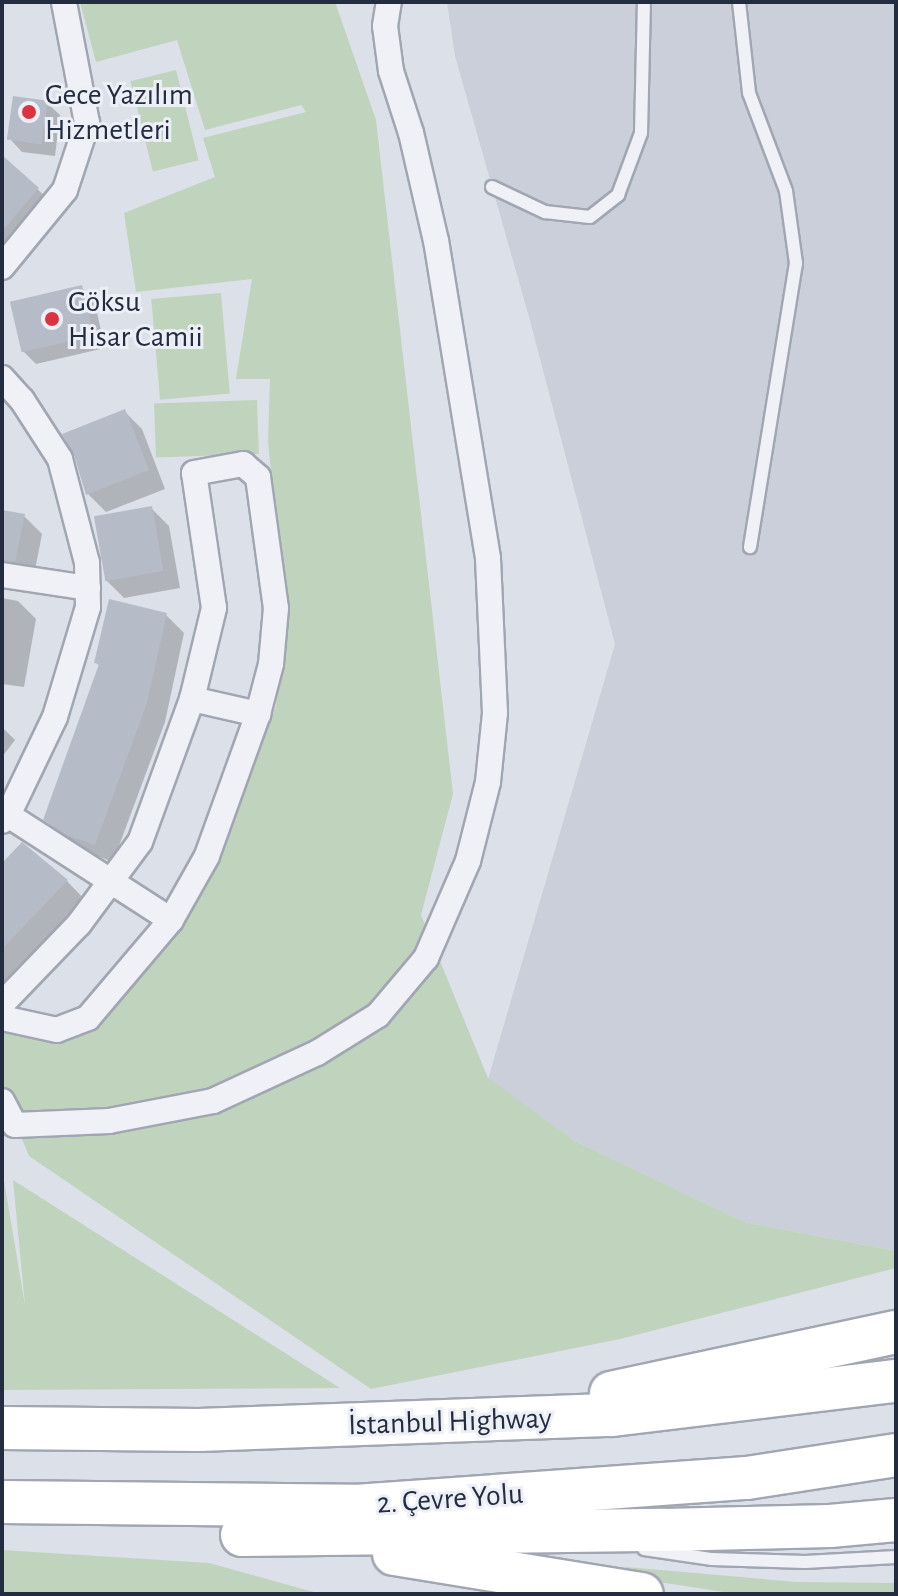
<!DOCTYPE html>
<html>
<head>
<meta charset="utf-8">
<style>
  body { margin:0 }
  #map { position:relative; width:898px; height:1596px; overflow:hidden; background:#dce0e8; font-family:"Alegreya Sans",sans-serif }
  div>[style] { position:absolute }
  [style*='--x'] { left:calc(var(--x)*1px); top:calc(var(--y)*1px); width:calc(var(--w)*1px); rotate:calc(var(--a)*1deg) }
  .built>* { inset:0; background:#cacfda }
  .green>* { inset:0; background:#c0d3bc; transform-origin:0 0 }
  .shadow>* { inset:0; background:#0003 }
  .building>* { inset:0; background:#b6bbc8; transform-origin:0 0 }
  .roads { filter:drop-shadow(2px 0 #a1a6b2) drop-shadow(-2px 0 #a1a6b2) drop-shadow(0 2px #a1a6b2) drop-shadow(0 -2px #a1a6b2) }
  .lane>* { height:12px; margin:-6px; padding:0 6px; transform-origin:6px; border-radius:6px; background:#eff1f6 }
  .street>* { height:24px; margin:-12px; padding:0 12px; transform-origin:12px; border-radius:12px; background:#eff1f6 }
  .highway>* { height:42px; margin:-21px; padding:0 21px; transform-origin:21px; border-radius:21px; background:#fff }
  .dots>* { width:22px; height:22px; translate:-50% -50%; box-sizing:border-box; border:4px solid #eceff5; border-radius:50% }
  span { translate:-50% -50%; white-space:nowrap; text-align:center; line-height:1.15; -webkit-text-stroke:6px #eceff5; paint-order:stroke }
  .poi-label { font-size:30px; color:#242c40 }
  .left { translate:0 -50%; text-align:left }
  .street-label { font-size:30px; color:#242c40 }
  .frame { position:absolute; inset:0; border:4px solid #242c40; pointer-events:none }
</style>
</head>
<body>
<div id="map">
  <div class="built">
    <div style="clip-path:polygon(447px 2px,896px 2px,896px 1251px,744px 1222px,575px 1141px,488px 1079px,615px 644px,529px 317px,455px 56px)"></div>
  </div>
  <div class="green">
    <div style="clip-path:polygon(80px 2px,335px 2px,376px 120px,453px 794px,421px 915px,488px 1078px,575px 1141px,744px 1222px,896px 1251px,896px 1268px,620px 1339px,371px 1389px,29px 1156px,2px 1091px,2px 1022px,96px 1021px,219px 848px,276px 706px,286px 627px,268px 441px,270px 379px,236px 379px,252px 279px,136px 292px,124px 213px,215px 177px,203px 138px,306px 112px,301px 105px,205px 130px,177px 40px,96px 62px)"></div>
    <div style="left:176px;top:70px;width:93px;height:47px;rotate:76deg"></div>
    <div style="left:221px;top:293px;width:101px;height:70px;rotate:85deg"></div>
    <div style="left:257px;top:400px;width:54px;height:103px;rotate:88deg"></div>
    <div style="clip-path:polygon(2px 1169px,25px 1305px,13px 1180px,340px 1388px,2px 1390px)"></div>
    <div style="clip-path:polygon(2px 1550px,209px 1563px,321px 1594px,2px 1594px)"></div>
    <div style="clip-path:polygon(626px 1567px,797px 1582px,896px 1583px,896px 1594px,737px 1594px,626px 1577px,620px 1572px)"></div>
  </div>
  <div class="shadow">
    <div style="clip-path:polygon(47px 103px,60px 115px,55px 156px,22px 152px,10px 139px)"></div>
    <div style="clip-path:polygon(2px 158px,45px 196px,2px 245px)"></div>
    <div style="clip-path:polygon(82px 288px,94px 300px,105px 348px,36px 364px,23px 351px)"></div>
    <div style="clip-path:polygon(124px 411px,142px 429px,165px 489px,106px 512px,88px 494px,76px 454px)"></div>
    <div style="clip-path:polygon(151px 508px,169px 526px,180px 588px,124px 598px,106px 580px)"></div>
    <div style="clip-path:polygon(2px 512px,24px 516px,42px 534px,34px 575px,2px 569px)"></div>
    <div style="clip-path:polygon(2px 598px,18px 601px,36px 619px,24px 687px,2px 684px)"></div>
    <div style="clip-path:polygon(166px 615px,184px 633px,165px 722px,113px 862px,87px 852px,63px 837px,45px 819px,100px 667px,96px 662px)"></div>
    <div style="clip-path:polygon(2px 727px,15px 740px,2px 757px)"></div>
    <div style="clip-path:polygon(2px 866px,67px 881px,84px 899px,27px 959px,31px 963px,2px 994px)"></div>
  </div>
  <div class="building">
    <div style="left:13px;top:96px;width:35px;height:44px;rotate:8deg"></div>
    <div style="clip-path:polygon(2px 155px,39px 188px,2px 231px)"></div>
    <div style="left:82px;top:285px;width:52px;height:74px;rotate:77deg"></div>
    <div style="clip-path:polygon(125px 409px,149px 470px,86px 495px,74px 455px,62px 434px)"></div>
    <div style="left:152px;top:506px;width:66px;height:59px;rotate:80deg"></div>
    <div style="clip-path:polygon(2px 510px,25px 514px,15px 562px,2px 560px)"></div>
    <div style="clip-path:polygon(109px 599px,167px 613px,147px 703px,95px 845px,66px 835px,43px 820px,99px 664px,94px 663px)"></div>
    <div style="clip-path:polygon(22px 842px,68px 880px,2px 949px,2px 863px)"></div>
  </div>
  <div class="roads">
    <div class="lane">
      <div style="--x:739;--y:2;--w:92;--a:83.7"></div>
      <div style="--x:749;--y:93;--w:105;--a:69.3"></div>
      <div style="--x:786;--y:191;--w:73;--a:82.1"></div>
      <div style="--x:796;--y:263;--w:288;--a:99.2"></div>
      <div style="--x:492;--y:187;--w:59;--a:25.3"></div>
      <div style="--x:545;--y:212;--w:45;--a:6.3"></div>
      <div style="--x:590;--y:217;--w:36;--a:-38"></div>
      <div style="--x:618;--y:195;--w:66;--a:-69.6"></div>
      <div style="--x:641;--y:133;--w:131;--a:-88.7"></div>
      <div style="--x:644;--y:1549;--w:69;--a:8.4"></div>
      <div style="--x:712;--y:1559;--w:93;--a:1.8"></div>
      <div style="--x:805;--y:1562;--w:91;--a:-3.1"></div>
    </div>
    <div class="street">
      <div style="--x:2;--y:267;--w:99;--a:-50.7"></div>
      <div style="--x:65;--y:190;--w:71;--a:-71.8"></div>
      <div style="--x:87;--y:123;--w:123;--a:-100.8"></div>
      <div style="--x:2;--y:378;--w:30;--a:48"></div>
      <div style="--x:22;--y:400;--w:70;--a:57.2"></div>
      <div style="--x:60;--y:459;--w:107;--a:75.4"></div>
      <div style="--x:87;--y:563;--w:44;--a:88.7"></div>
      <div style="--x:88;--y:607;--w:115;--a:106.7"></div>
      <div style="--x:55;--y:717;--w:109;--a:115.6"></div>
      <div style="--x:8;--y:815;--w:8;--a:135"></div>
      <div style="--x:2;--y:575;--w:87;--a:8.6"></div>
      <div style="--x:192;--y:699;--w:68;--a:12.8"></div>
      <div style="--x:8;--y:815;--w:194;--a:32.8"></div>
      <div style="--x:2;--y:1004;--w:111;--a:-46.1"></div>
      <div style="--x:79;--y:924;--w:102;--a:-53.4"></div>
      <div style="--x:140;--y:842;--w:152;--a:-70"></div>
      <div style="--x:192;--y:699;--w:94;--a:-76.4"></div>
      <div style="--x:214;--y:608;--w:136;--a:-98.4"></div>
      <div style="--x:194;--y:473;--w:50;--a:-10.4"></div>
      <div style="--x:243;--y:464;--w:20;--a:41"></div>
      <div style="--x:258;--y:477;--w:132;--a:82.2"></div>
      <div style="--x:276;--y:608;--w:56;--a:95.1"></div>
      <div style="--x:271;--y:664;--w:52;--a:104.6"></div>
      <div style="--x:258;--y:714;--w:151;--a:109.8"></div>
      <div style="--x:207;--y:856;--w:73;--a:119.4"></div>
      <div style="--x:171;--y:920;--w:128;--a:130.3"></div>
      <div style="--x:88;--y:1018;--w:33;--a:159"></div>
      <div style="--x:57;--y:1030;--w:56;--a:-167.7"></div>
      <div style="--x:2;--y:1101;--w:27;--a:62"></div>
      <div style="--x:15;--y:1125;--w:94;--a:-2.4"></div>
      <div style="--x:109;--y:1121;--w:106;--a:-10.9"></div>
      <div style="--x:213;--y:1101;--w:115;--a:-24.8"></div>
      <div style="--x:317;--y:1053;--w:72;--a:-31.9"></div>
      <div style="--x:378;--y:1015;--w:75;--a:-49.9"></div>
      <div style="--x:426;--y:958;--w:106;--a:-66.6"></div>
      <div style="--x:468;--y:861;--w:81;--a:-75.8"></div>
      <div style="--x:488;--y:782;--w:69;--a:-84.2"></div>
      <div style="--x:495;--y:713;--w:155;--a:-92.6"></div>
      <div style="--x:488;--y:558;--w:321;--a:-99.3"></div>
      <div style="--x:436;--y:241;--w:111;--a:-103"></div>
      <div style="--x:411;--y:133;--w:65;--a:-107.9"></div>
      <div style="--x:391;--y:71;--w:45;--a:-97.6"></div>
      <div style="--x:385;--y:26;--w:24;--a:-81"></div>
    </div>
    <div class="highway">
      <div style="--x:611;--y:1393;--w:291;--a:-12.1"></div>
      <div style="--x:2;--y:1428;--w:197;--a:0.6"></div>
      <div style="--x:199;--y:1430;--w:414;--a:-2.1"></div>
      <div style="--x:613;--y:1415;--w:285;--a:-6.9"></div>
      <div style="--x:2;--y:1502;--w:353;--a:0.6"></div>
      <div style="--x:355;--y:1506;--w:393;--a:-4.1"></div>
      <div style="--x:747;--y:1478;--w:151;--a:-8.8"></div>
      <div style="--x:242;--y:1535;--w:423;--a:-0.7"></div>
      <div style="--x:665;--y:1530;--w:165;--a:-1.4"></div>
      <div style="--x:830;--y:1526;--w:66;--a:-5.2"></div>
      <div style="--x:394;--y:1554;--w:251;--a:9.2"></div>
    </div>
  </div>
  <div class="dots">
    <div style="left:29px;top:112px;background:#da3441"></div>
    <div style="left:52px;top:319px;background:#da3441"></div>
  </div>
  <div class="poi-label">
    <span class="left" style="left:45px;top:112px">Gece Yazılım<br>Hizmetleri</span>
    <span class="left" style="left:68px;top:319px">Göksu<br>Hisar Camii</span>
  </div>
  <div class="street-label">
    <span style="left:450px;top:1422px;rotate:-2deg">İstanbul Highway</span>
    <span style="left:450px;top:1499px;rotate:-4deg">2. Çevre Yolu</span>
  </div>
  <div class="frame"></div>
</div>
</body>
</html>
